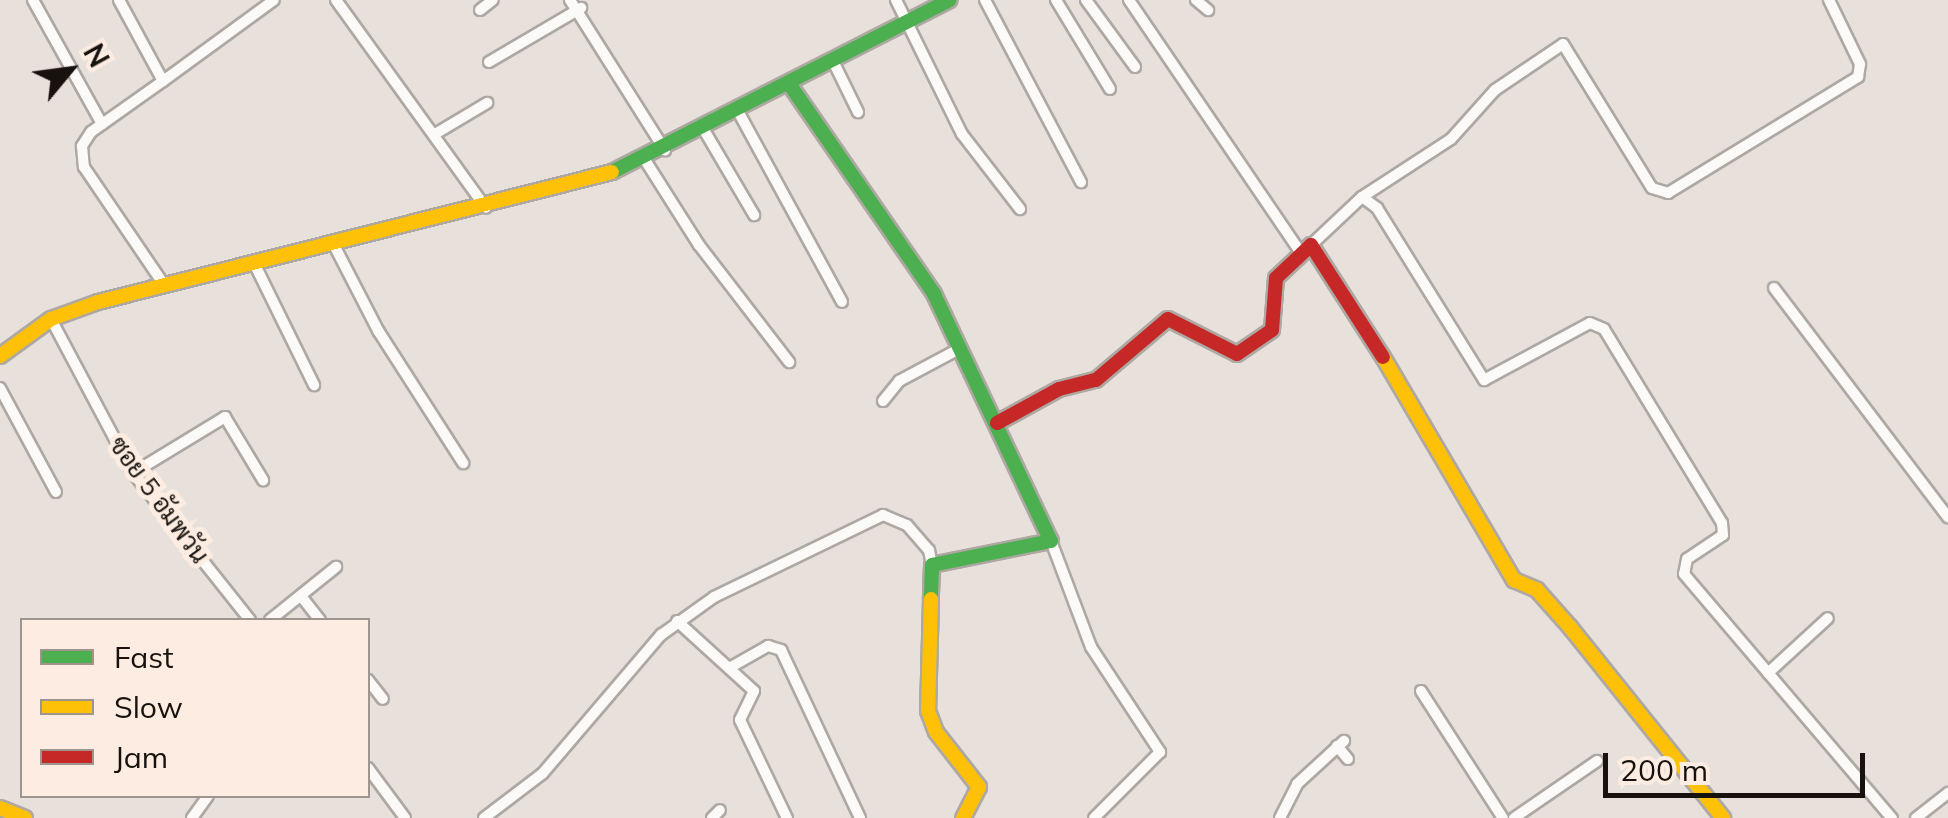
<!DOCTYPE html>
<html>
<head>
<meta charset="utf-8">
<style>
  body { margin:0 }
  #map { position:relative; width:1948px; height:818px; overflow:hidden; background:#e8e0da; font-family:Mulish,Sarabun,sans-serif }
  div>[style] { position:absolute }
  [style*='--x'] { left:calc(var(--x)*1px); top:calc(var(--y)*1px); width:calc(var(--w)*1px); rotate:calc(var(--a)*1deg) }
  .roads { filter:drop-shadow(2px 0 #aea8a3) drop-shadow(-2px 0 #aea8a3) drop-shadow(0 2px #aea8a3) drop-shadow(0 -2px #aea8a3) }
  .street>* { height:10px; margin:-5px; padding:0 5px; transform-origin:5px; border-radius:5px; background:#fcfaf9 }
  .fast>* { height:14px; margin:-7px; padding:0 7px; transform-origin:7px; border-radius:7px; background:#4caf50 }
  .slow>* { height:14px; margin:-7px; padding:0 7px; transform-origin:7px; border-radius:7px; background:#ffc107 }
  .jam>* { height:14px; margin:-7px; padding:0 7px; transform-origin:7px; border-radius:7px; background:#c62828 }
  span { translate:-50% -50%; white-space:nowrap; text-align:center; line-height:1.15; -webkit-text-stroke:10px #fcece1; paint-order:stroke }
  .street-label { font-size:25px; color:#17120e }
  .legend { position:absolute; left:20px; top:618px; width:350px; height:180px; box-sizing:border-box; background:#fcece1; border:2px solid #a0958d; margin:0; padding:12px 18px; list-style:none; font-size:30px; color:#17120e }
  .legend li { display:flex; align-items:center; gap:20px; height:50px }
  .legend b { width:50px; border:2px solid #a0958d }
  .north { position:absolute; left:20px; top:20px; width:100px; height:100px; -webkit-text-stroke:8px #fcece1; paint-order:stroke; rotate:61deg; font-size:28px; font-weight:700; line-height:40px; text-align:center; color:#17120e }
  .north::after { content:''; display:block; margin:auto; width:35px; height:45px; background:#17120e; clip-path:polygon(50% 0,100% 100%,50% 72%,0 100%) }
  .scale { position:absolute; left:1603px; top:753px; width:262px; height:45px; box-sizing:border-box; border:5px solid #17120e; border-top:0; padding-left:12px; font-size:30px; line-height:35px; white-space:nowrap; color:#17120e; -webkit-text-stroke:8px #fcece1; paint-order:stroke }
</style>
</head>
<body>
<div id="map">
  <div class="roads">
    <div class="street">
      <div style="--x:33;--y:0;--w:142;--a:60.9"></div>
      <div style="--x:119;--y:0;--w:92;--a:61.5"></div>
      <div style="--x:163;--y:81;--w:88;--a:144.7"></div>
      <div style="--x:91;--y:132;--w:17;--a:123"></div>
      <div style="--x:82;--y:146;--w:21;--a:85"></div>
      <div style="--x:84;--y:167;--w:144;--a:55.8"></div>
      <div style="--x:336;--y:0;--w:256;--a:54.2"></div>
      <div style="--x:570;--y:0;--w:178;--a:57.7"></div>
      <div style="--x:896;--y:0;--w:149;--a:63.8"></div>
      <div style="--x:962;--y:134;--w:95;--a:52.3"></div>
      <div style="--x:985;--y:0;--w:206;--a:62.2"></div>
      <div style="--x:1056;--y:0;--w:104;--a:58.8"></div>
      <div style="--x:1086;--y:0;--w:83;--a:53.8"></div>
      <div style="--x:1129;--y:0;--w:306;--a:55.8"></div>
      <div style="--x:1196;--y:0;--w:16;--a:40"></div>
      <div style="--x:480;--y:10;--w:16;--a:-38"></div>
      <div style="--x:833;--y:61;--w:57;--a:63.9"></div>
      <div style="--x:489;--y:62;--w:107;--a:-30.4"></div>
      <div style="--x:163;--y:81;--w:137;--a:-36.1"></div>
      <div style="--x:739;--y:113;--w:215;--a:61.4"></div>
      <div style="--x:704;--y:130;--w:99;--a:59.5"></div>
      <div style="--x:435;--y:134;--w:61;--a:-30.8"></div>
      <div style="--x:645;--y:160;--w:101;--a:57.6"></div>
      <div style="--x:699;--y:245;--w:148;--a:52.4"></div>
      <div style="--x:1362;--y:197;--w:106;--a:-33.1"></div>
      <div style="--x:1451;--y:139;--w:66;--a:-48.1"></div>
      <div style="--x:1495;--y:90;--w:82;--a:-34.1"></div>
      <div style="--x:1563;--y:44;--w:169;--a:58.3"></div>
      <div style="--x:1652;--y:188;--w:17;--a:17"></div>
      <div style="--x:1668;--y:193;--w:223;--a:-31.4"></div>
      <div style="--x:1858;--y:77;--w:13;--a:-81"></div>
      <div style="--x:1860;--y:64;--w:71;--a:-115.8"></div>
      <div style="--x:334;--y:245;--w:98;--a:62.7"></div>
      <div style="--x:379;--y:332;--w:156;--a:57.3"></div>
      <div style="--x:1311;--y:245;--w:70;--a:-43.3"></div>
      <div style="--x:1362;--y:197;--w:19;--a:36"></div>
      <div style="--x:1377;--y:208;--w:203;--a:58.1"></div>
      <div style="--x:1484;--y:380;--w:120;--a:-28.3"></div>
      <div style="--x:1590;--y:323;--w:15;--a:23"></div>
      <div style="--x:1604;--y:329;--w:227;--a:58.7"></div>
      <div style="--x:1722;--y:523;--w:12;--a:85"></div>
      <div style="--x:1723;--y:535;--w:43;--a:146.3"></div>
      <div style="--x:1687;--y:559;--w:15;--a:101"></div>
      <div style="--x:1684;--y:574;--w:321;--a:49.6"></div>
      <div style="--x:255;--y:265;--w:134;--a:63.8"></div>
      <div style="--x:1774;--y:288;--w:288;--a:52.8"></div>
      <div style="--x:51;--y:319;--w:174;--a:62"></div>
      <div style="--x:133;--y:473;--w:188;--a:51.5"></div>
      <div style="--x:0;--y:388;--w:118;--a:61.7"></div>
      <div style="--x:883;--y:401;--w:26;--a:-51"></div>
      <div style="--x:899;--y:381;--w:68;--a:-28.1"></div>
      <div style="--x:133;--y:473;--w:108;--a:-31.3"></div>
      <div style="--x:225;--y:417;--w:74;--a:58.9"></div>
      <div style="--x:1051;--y:541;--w:113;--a:69.3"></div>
      <div style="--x:1091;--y:647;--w:126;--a:56.7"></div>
      <div style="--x:1160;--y:752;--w:93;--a:135"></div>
      <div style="--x:301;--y:596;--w:31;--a:52"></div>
      <div style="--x:270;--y:620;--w:85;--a:-38.8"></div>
      <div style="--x:677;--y:621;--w:104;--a:42.3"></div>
      <div style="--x:754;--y:691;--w:32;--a:116"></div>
      <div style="--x:740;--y:720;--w:109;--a:64.4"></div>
      <div style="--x:731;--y:667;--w:43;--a:-29.6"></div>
      <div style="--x:768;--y:646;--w:14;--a:17"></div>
      <div style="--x:781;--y:650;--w:186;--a:64.8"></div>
      <div style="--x:1768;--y:673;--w:81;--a:-42.5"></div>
      <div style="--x:368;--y:680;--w:24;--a:52"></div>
      <div style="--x:1421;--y:691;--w:151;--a:57.2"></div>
      <div style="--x:1337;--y:746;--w:17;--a:50"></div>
      <div style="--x:368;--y:768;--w:62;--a:53.5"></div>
      <div style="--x:192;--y:818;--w:27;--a:-54"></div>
      <div style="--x:484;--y:818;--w:74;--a:-37.3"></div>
      <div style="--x:543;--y:773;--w:182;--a:-49.5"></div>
      <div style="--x:661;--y:635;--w:65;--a:-35.6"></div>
      <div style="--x:714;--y:597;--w:188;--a:-25.9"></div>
      <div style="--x:883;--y:515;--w:26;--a:23"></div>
      <div style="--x:907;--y:525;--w:33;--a:49"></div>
      <div style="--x:929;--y:550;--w:15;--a:79"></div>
      <div style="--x:712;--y:818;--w:11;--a:-45"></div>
      <div style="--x:1280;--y:818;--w:38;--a:-63"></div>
      <div style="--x:1297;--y:784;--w:64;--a:-42.5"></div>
      <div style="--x:1514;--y:818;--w:101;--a:-34.5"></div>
      <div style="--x:1916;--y:818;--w:41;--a:-38"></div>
    </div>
    <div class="fast">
      <div style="--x:790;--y:85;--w:254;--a:55.4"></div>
      <div style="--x:934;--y:294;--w:273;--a:64.7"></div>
      <div style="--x:1051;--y:541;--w:121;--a:168.6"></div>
      <div style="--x:932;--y:565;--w:34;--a:92"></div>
      <div style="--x:612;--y:172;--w:379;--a:-27"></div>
    </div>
    <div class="slow">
      <div style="--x:0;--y:356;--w:63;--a:-36"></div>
      <div style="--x:51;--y:319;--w:50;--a:-19.9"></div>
      <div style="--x:98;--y:302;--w:530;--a:-14.19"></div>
      <div style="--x:1383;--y:357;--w:259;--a:59.6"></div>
      <div style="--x:1514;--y:580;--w:25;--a:23"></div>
      <div style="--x:1537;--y:590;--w:50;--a:48.3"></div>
      <div style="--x:1570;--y:627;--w:245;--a:51.3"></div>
      <div style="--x:931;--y:599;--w:112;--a:91.5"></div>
      <div style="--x:928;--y:711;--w:22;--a:69"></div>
      <div style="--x:936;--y:732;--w:70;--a:52"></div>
      <div style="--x:979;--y:787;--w:35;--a:117"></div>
      <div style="--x:0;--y:808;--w:27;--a:22"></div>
    </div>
    <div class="jam">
      <div style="--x:997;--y:423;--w:71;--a:-28.7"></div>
      <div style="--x:1059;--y:389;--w:38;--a:-14"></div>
      <div style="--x:1096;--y:380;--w:94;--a:-40.3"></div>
      <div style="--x:1168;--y:319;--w:77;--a:26.9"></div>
      <div style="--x:1237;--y:354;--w:42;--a:-34.4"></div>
      <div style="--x:1272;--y:330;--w:52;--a:-85.6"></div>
      <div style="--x:1276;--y:278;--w:48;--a:-43.3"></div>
      <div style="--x:1311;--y:245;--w:133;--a:57.3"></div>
    </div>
  </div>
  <div class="street-label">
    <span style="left:159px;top:500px;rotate:54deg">ซอย 5 อัมพวัน</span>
  </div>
  <ul class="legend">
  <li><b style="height:12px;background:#4caf50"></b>Fast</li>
  <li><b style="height:12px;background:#ffc107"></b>Slow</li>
  <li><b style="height:12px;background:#c62828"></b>Jam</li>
  </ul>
  <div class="north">N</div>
  <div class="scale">200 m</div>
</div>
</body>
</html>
